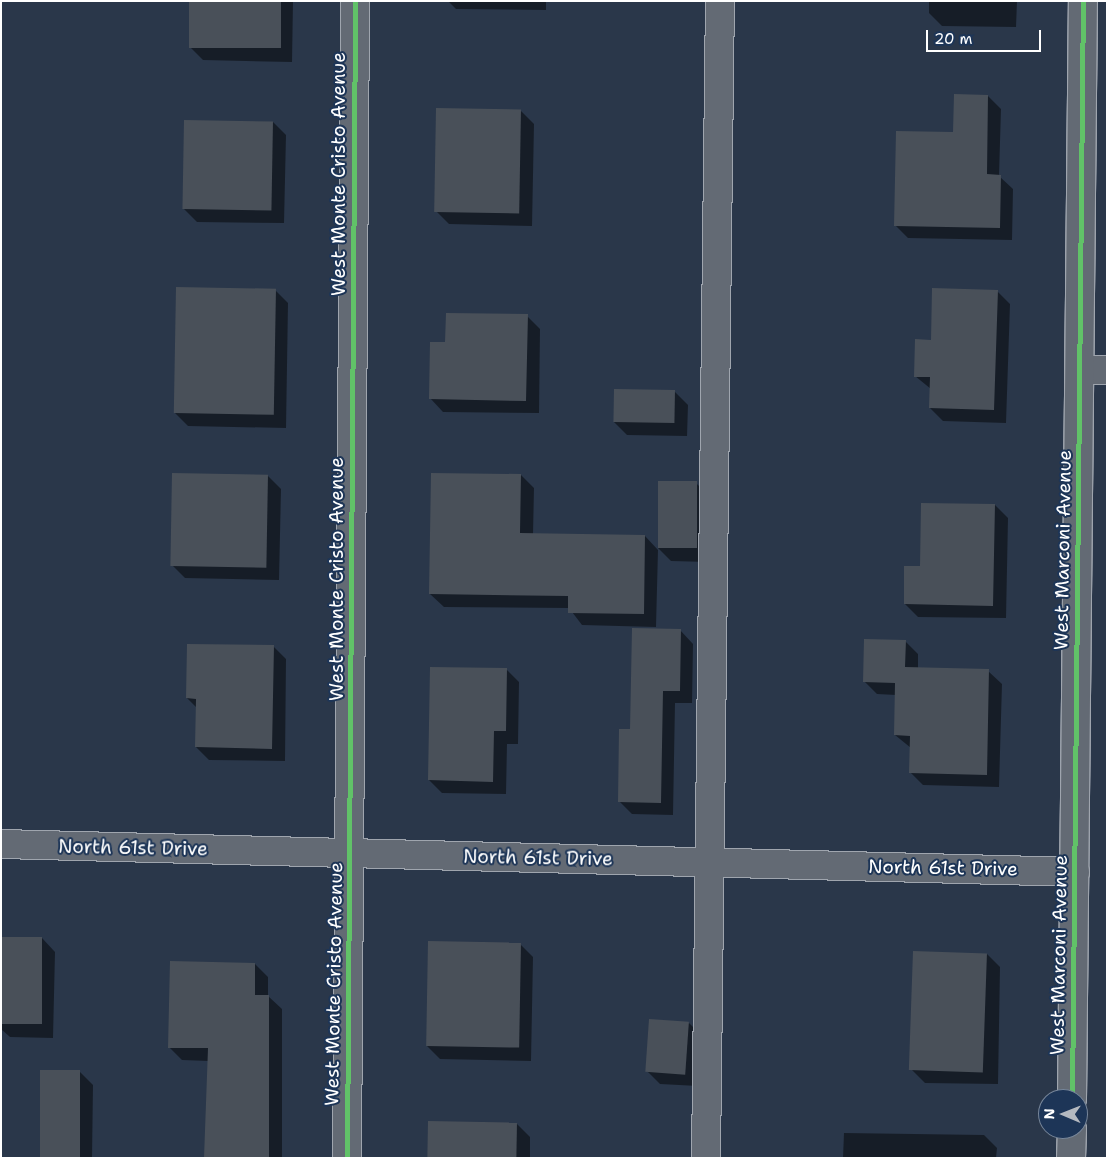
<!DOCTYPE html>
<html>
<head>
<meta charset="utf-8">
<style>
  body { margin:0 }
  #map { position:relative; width:1108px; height:1159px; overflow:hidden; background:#2a374a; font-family:"Shantell Sans",sans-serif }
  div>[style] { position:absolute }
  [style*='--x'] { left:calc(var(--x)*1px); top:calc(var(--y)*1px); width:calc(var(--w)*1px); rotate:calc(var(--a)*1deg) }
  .shadow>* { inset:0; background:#0007 }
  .building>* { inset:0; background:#495059; transform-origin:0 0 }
  .roads { filter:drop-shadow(1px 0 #9fa5ae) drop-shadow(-1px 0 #9fa5ae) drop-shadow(0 1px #9fa5ae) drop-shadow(0 -1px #9fa5ae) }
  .minor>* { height:28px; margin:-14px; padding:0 14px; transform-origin:14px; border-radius:14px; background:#636a74 }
  .cycleway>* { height:5px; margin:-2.5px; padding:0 2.5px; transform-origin:2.5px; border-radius:2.5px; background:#61c268 }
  span { translate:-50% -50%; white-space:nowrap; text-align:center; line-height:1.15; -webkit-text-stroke:4px #1d3557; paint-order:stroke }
  .street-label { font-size:19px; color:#fff }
  .frame { position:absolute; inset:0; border:2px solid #fff; pointer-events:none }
  .north { position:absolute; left:1038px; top:1089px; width:50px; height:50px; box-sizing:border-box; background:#1d3557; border:1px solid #77869a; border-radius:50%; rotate:271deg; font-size:14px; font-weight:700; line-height:20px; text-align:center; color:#fff }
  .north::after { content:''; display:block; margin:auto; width:18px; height:22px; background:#b4b9c0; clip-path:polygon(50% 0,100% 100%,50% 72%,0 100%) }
  .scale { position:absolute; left:926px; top:30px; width:115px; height:22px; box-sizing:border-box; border:2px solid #fff; border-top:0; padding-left:6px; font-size:15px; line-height:18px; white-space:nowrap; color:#fff; -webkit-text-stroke:4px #1d3557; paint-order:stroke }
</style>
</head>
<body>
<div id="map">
  <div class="shadow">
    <div style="clip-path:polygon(191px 1px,293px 1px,292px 62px,203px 60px,190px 47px)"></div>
    <div style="clip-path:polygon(448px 1px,546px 1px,546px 10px,456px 9px)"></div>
    <div style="clip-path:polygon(929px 1px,1017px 1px,1016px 27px,942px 26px,929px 13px)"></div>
    <div style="clip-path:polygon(988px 96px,1001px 109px,999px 176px,1013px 189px,1012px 240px,908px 238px,895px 225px,954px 133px)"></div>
    <div style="clip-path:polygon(521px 111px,534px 124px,532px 226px,449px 224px,436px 211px)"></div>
    <div style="clip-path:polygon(273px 122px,286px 135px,284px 223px,197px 222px,184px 209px)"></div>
    <div style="clip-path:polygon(275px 290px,288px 303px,286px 428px,188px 426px,175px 413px)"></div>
    <div style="clip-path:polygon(997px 291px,1010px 304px,1006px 423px,943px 421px,930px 408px,931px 389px,915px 376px,932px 341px)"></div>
    <div style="clip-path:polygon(527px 316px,540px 329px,539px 413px,443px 412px,430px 398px,446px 343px)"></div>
    <div style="clip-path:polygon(675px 392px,688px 405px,687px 436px,627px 435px,614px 422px)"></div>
    <div style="clip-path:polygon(521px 475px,534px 488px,533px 535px,645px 536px,658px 550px,656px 627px,582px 625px,569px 608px,444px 607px,430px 594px)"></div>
    <div style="clip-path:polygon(268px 476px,281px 489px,279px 580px,185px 578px,172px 565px)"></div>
    <div style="clip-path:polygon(696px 483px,709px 496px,708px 562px,671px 561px,658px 548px)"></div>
    <div style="clip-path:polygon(995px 505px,1008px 518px,1006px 618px,918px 617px,905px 604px,921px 567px)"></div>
    <div style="clip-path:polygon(680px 630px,693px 644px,692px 703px,675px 703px,673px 815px,632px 814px,619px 801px)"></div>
    <div style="clip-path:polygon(905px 641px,918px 654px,918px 669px,988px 671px,1002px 684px,999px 787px,923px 785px,910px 772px,911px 748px,895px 735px,896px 695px,877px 694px,864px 681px)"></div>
    <div style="clip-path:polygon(273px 646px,286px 659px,285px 761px,209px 760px,196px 747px,197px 708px,187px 698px)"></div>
    <div style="clip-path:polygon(506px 669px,519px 682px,518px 744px,507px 744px,506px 794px,442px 793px,429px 780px)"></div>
    <div style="clip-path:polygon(1px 938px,42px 938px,55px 952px,53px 1038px,10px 1037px,1px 1029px)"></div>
    <div style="clip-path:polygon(520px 944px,533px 957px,531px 1061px,440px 1059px,427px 1046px)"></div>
    <div style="clip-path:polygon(987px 954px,1000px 967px,998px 1084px,925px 1083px,912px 1070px)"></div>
    <div style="clip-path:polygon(255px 964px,268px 977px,268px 996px,282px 1009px,282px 1158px,206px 1158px,209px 1061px,182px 1060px,169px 1047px)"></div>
    <div style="clip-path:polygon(689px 1023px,702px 1036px,698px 1086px,660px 1084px,647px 1071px)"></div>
    <div style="clip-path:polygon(80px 1072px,93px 1085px,92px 1158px,40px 1158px)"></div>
    <div style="clip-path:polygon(517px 1124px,530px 1137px,530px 1158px,428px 1158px)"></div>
    <div style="clip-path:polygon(844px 1133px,984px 1135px,997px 1148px,996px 1158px,843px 1158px)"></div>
  </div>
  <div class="building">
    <div style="left:189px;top:1px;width:92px;height:47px"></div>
    <div style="clip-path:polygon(954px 94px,988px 95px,987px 174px,1001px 175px,1000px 228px,894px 226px,896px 131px,953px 132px)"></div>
    <div style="left:436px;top:108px;width:85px;height:104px;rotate:1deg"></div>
    <div style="left:184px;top:120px;width:89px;height:89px;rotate:1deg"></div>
    <div style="left:176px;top:287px;width:100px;height:126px;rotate:1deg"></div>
    <div style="clip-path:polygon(932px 288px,998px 290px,994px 410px,929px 408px,930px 377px,914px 377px,915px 339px,931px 340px)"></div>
    <div style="clip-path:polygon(446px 313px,528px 314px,526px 401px,429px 399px,430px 342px,445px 342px)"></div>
    <div style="left:614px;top:389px;width:61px;height:33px;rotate:1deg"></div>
    <div style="left:172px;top:473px;width:96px;height:93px;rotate:1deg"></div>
    <div style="clip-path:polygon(431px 473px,521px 474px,520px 533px,645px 535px,644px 614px,568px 613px,568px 596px,429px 594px)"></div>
    <div style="left:658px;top:481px;width:39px;height:67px"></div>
    <div style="clip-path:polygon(921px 503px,995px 504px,993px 606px,904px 604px,904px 566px,920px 566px)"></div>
    <div style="clip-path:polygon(632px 628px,681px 629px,680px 691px,663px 691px,661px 803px,618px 802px,619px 729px,630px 729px)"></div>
    <div style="clip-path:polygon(864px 639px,906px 640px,905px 667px,989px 669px,987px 775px,909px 773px,910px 736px,894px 735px,895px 683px,863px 682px)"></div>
    <div style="clip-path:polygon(187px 644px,274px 645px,272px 749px,195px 747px,196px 699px,186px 698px)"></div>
    <div style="clip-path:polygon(430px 667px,507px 668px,506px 731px,494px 731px,493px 782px,428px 780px)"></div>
    <div style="left:1px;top:937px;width:41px;height:87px"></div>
    <div style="left:428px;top:941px;width:93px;height:105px;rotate:1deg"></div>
    <div style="left:913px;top:951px;width:74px;height:119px;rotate:2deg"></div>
    <div style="clip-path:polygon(170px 961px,255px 963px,255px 995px,269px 995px,269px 1158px,204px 1158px,208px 1048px,168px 1048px)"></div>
    <div style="left:649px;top:1019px;width:40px;height:53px;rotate:4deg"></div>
    <div style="left:40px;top:1070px;width:40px;height:88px"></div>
    <div style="left:428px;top:1121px;width:89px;height:37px;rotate:1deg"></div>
  </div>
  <div class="roads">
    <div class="minor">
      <div style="--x:1080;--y:370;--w:27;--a:0"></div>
      <div style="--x:1;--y:844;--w:1074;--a:1.49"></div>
      <div style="--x:1072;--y:1099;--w:1098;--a:-89.43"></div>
      <div style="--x:347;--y:1158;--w:1157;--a:-89.6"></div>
      <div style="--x:706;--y:1158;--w:1157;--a:-89.31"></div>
      <div style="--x:1071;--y:1158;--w:29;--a:-88"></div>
    </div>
  </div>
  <div class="cycleway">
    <div style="--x:1072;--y:1099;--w:1098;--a:-89.43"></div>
    <div style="--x:347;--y:1158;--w:1157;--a:-89.6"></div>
  </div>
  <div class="street-label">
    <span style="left:339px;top:174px;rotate:-90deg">West Monte Cristo Avenue</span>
    <span style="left:1063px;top:550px;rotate:-89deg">West Marconi Avenue</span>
    <span style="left:337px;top:579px;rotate:-90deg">West Monte Cristo Avenue</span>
    <span style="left:133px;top:848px;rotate:1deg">North 61st Drive</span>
    <span style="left:538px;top:858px;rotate:1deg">North 61st Drive</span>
    <span style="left:943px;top:868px;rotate:1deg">North 61st Drive</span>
    <span style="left:1059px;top:955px;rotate:-89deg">West Marconi Avenue</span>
    <span style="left:334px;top:984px;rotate:-89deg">West Monte Cristo Avenue</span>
  </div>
  <div class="frame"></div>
  <div class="north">N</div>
  <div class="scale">20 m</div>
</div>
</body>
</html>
